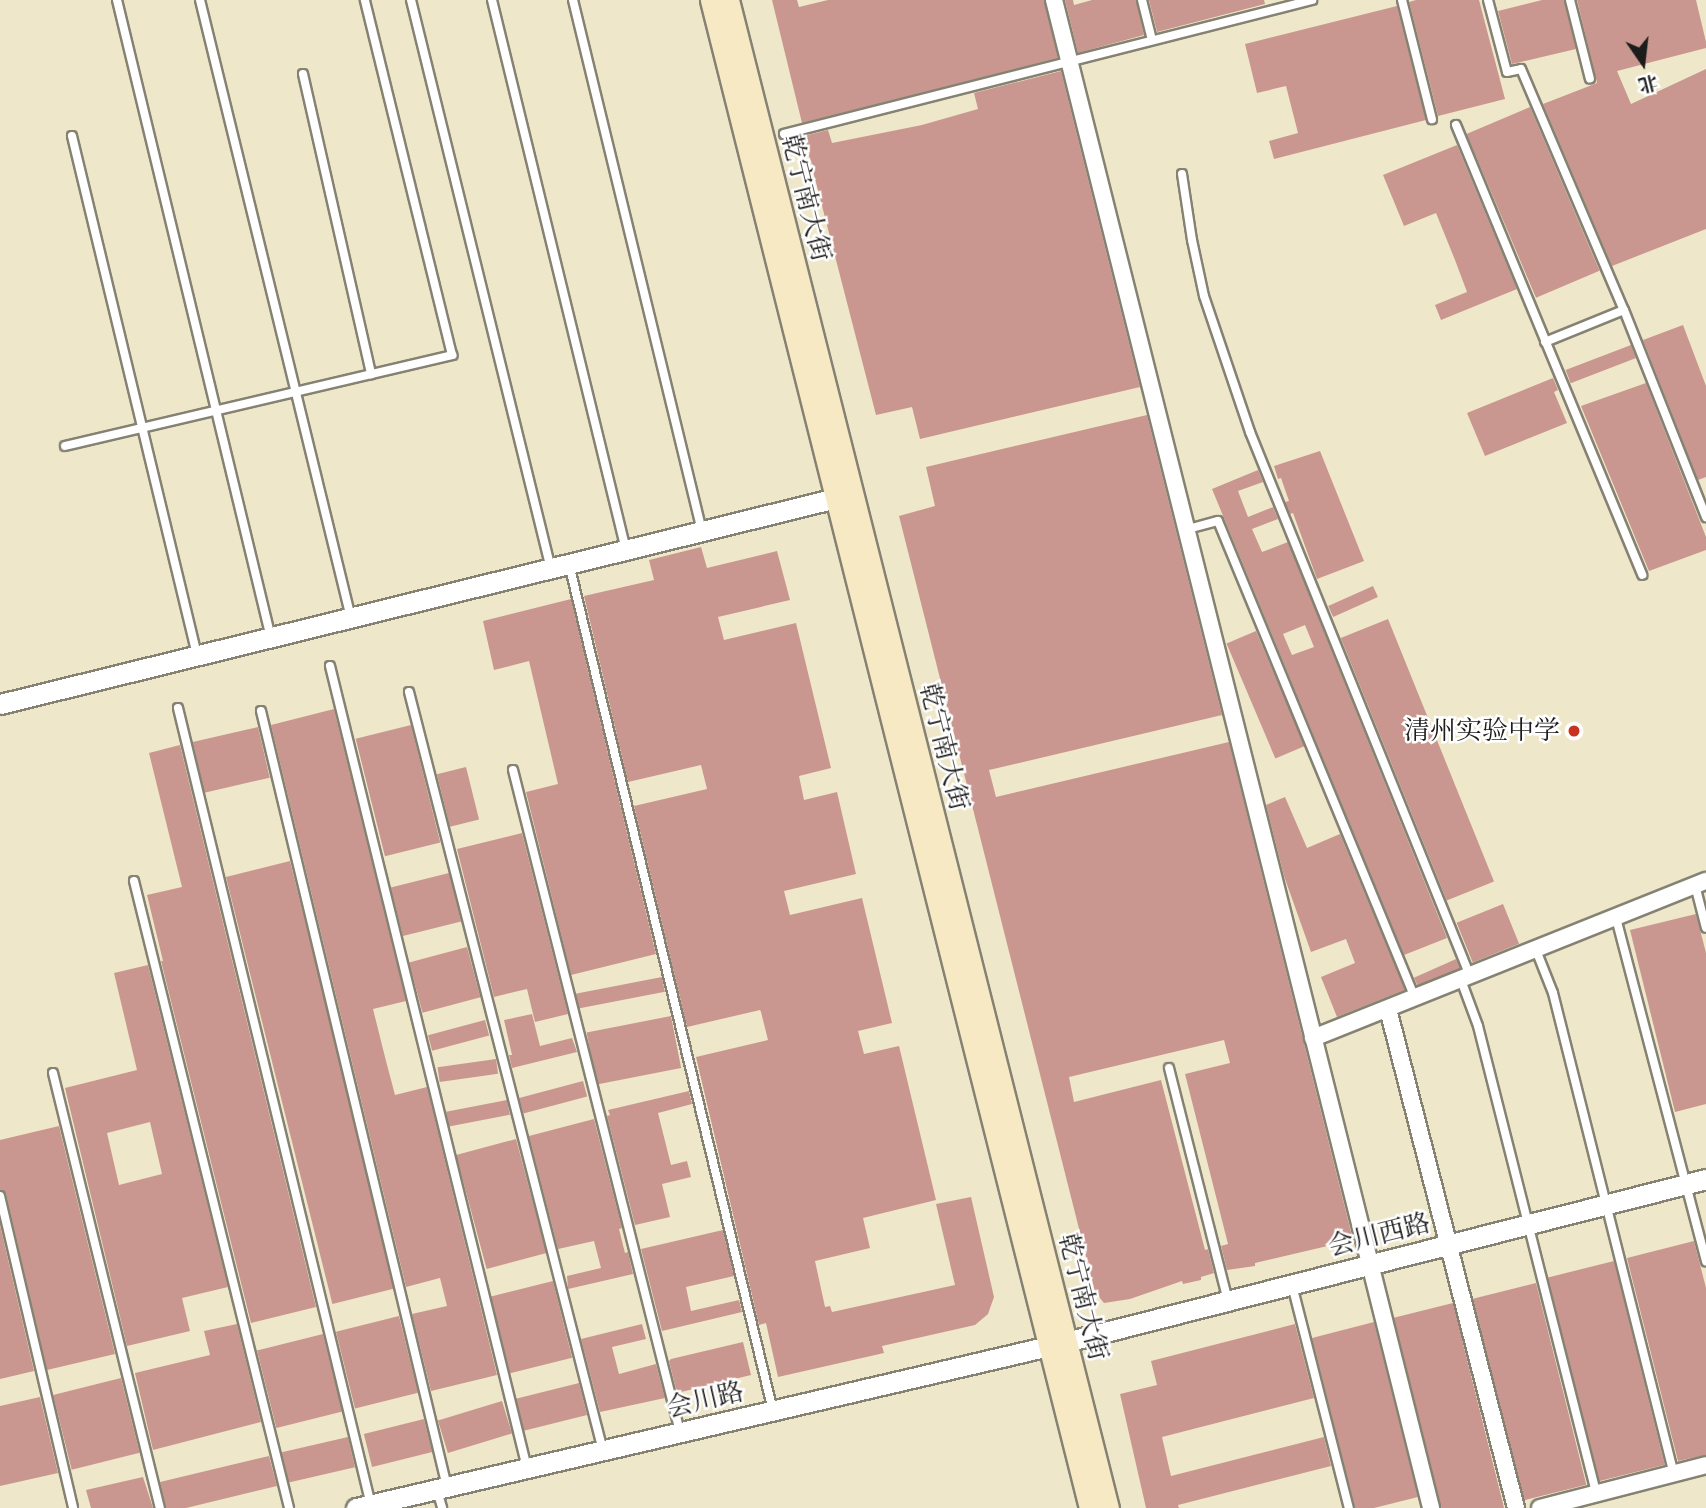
<!DOCTYPE html>
<html>
<head>
<meta charset="utf-8">
<style>
  body { margin:0 }
  #map { position:relative; width:1706px; height:1508px; overflow:hidden; background:#eee7ca; font-family:Cardo,"Noto Serif SC",serif }
  div>[style] { position:absolute }
  [style*='--x'] { left:calc(var(--x)*1px); top:calc(var(--y)*1px); width:calc(var(--w)*1px); rotate:calc(var(--a)*1deg) }
  .building>* { inset:0; background:#ca9790; transform-origin:0 0 }
  .roads { filter:drop-shadow(2px 0 #858273) drop-shadow(-2px 0 #858273) drop-shadow(0 2px #858273) drop-shadow(0 -2px #858273) }
  .service>* { height:8px; margin:-4px; padding:0 4px; transform-origin:4px; border-radius:4px; background:#fff }
  .minor>* { height:16px; margin:-8px; padding:0 8px; transform-origin:8px; border-radius:8px; background:#fff }
  .tertiary>* { height:19px; margin:-9.5px; padding:0 9.5px; transform-origin:9.5px; border-radius:9.5px; background:#fff }
  .secondary>* { height:21px; margin:-10.5px; padding:0 10.5px; transform-origin:10.5px; border-radius:10.5px; background:#f7e9c3 }
  .dots>* { width:19px; height:19px; translate:-50% -50%; box-sizing:border-box; border:4px solid #fff; border-radius:50% }
  span { translate:-50% -50%; white-space:nowrap; text-align:center; line-height:1.15; -webkit-text-stroke:5px #fff; paint-order:stroke }
  .street-label { font-size:26px; color:#1c1c1c }
  .poi-label { font-size:26px; color:#1c1c1c }
  .right { translate:-100% -50%; text-align:right }
  .north { position:absolute; left:1608px; top:28px; width:70px; height:70px; -webkit-text-stroke:5px #fff; paint-order:stroke; rotate:166deg; font-size:19px; font-weight:700; line-height:28px; text-align:center; color:#1c1c1c }
  .north::after { content:''; display:block; margin:auto; width:24px; height:32px; background:#1c1c1c; clip-path:polygon(50% 0,100% 100%,50% 72%,0 100%) }
</style>
</head>
<body>
<div id="map">
  <div class="building">
    <div style="clip-path:polygon(772px 0,797px 0,799px 7px,828px 0,1044px 0,1058px 58px,802px 123px)"></div>
    <div style="clip-path:polygon(1065px 0,1073px 0,1074px 5px,1092px 0,1136px 0,1144px 35px,1078px 53px)"></div>
    <div style="clip-path:polygon(1149px 0,1264px 0,1265px 4px,1157px 32px)"></div>
    <div style="clip-path:polygon(1416px 0,1479px 0,1505px 99px,1438px 116px,1409px 2px)"></div>
    <div style="clip-path:polygon(1542px 0,1564px 0,1576px 49px,1512px 64px,1498px 11px)"></div>
    <div style="clip-path:polygon(1577px 0,1696px 0,1706px 42px,1706px 48px,1617px 71px,1631px 104px,1706px 69px,1706px 229px,1612px 266px,1543px 104px,1597px 83px)"></div>
    <div style="clip-path:polygon(1397px 6px,1426px 120px,1274px 159px,1269px 141px,1298px 133px,1286px 86px,1257px 93px,1245px 44px)"></div>
    <div style="clip-path:polygon(1061px 71px,1140px 387px,920px 439px,912px 407px,876px 415px,804px 136px,828px 130px,832px 143px,922px 125px,978px 109px,974px 93px)"></div>
    <div style="left:1530px;top:107px;width:178px;height:69px;rotate:67deg"></div>
    <div style="clip-path:polygon(1457px 145px,1517px 289px,1441px 320px,1435px 305px,1467px 292px,1455px 260px,1436px 213px,1404px 226px,1383px 175px)"></div>
    <div style="clip-path:polygon(1683px 325px,1706px 386px,1706px 477px,1698px 480px,1643px 340px)"></div>
    <div style="left:1631px;top:345px;width:14px;height:70px;rotate:69deg"></div>
    <div style="clip-path:polygon(1553px 378px,1558px 390px,1554px 392px,1567px 423px,1485px 456px,1467px 413px)"></div>
    <div style="clip-path:polygon(1646px 383px,1706px 537px,1706px 550px,1649px 571px,1581px 406px)"></div>
    <div style="clip-path:polygon(1147px 415px,1222px 715px,989px 770px,996px 797px,1229px 742px,1353px 1240px,1255px 1263px,1255px 1266px,1227px 1270px,1221px 1246px,1228px 1244px,1185px 1074px,1230px 1063px,1224px 1040px,1069px 1077px,1074px 1102px,1161px 1080px,1205px 1250px,1208px 1249px,1214px 1273px,1201px 1277px,1201px 1280px,1183px 1284px,1182px 1281px,1130px 1299px,1104px 1303px,1095px 1292px,899px 516px,935px 506px,926px 467px)"></div>
    <div style="clip-path:polygon(1320px 451px,1364px 561px,1317px 579px,1293px 513px,1290px 514px,1285px 502px,1289px 501px,1281px 478px,1278px 479px,1274px 466px)"></div>
    <div style="clip-path:polygon(evenodd,1258px 470px,1263px 482px,1238px 491px,1248px 517px,1273px 507px,1278px 519px,1252px 529px,1262px 552px,1288px 542px,1447px 938px,1404px 955px,1212px 489px,1258px 470px,1305px 625px,1314px 647px,1292px 655px,1283px 634px,1305px 625px)"></div>
    <div style="clip-path:polygon(701px 547px,707px 568px,777px 551px,790px 600px,718px 617px,724px 640px,796px 623px,831px 768px,799px 776px,804px 800px,837px 792px,856px 874px,784px 891px,790px 915px,862px 898px,892px 1023px,858px 1031px,864px 1054px,899px 1046px,936px 1200px,863px 1218px,870px 1248px,815px 1261px,825px 1307px,830px 1306px,832px 1312px,955px 1285px,936px 1204px,971px 1197px,994px 1297px,988px 1314px,975px 1325px,882px 1346px,884px 1353px,778px 1377px,766px 1323px,759px 1325px,696px 1057px,768px 1040px,761px 1012px,760px 1010px,687px 1027px,634px 806px,707px 789px,701px 765px,628px 782px,584px 596px,654px 580px,649px 560px)"></div>
    <div style="left:1373px;top:586px;width:12px;height:49px;rotate:66deg"></div>
    <div style="clip-path:polygon(571px 599px,656px 954px,571px 975px,526px 792px,558px 784px,529px 661px,494px 670px,483px 621px)"></div>
    <div style="left:1388px;top:619px;width:283px;height:51px;rotate:68deg"></div>
    <div style="left:1256px;top:631px;width:125px;height:32px;rotate:67deg"></div>
    <div style="clip-path:polygon(334px 709px,406px 1001px,373px 1009px,386px 1061px,395px 1095px,427px 1087px,497px 1375px,431px 1391px,412px 1314px,447px 1306px,440px 1278px,406px 1287px,271px 725px)"></div>
    <div style="left:411px;top:725px;width:121px;height:57px;rotate:76deg"></div>
    <div style="left:258px;top:727px;width:52px;height:67px;rotate:77deg"></div>
    <div style="clip-path:polygon(180px 745px,316px 1307px,251px 1323px,161px 961px,163px 961px,147px 895px,182px 887px,149px 753px)"></div>
    <div style="left:466px;top:767px;width:54px;height:30px;rotate:76deg"></div>
    <div style="clip-path:polygon(1285px 797px,1307px 848px,1340px 834px,1405px 990px,1337px 1017px,1321px 977px,1355px 963px,1346px 939px,1311px 952px,1284px 876px,1266px 805px)"></div>
    <div style="clip-path:polygon(522px 833px,568px 1014px,535px 1022px,527px 989px,494px 997px,457px 849px)"></div>
    <div style="left:290px;top:861px;width:440px;height:66px;rotate:76deg"></div>
    <div style="left:449px;top:873px;width:50px;height:60px;rotate:76deg"></div>
    <div style="left:1503px;top:904px;width:43px;height:50px;rotate:68deg"></div>
    <div style="clip-path:polygon(1696px 914px,1706px 953px,1706px 1104px,1675px 1112px,1630px 930px)"></div>
    <div style="left:467px;top:947px;width:52px;height:60px;rotate:75deg"></div>
    <div style="left:1456px;top:959px;width:10px;height:46px;rotate:66deg"></div>
    <div style="clip-path:polygon(evenodd,148px 965px,228px 1287px,182px 1298px,190px 1331px,127px 1346px,65px 1088px,137px 1070px,114px 973px,148px 965px,150px 1122px,162px 1174px,119px 1185px,107px 1133px,150px 1122px)"></div>
    <div style="left:662px;top:977px;width:15px;height:88px;rotate:79deg"></div>
    <div style="clip-path:polygon(532px 1014px,540px 1046px,572px 1038px,577px 1052px,512px 1068px,509px 1055px,512px 1055px,504px 1020px)"></div>
    <div style="left:671px;top:1016px;width:53px;height:86px;rotate:79deg"></div>
    <div style="left:485px;top:1020px;width:16px;height:59px;rotate:75deg"></div>
    <div style="left:496px;top:1059px;width:15px;height:59px;rotate:82deg"></div>
    <div style="left:583px;top:1081px;width:16px;height:66px;rotate:75deg"></div>
    <div style="clip-path:polygon(689px 1091px,692px 1104px,658px 1113px,671px 1165px,687px 1161px,691px 1177px,662px 1184px,670px 1217px,635px 1225px,607px 1116px,610px 1115px,608px 1110px)"></div>
    <div style="left:507px;top:1100px;width:15px;height:62px;rotate:79deg"></div>
    <div style="clip-path:polygon(594px 1119px,622px 1228px,619px 1229px,625px 1253px,628px 1252px,633px 1274px,568px 1289px,567px 1276px,601px 1268px,594px 1241px,558px 1249px,529px 1136px)"></div>
    <div style="clip-path:polygon(59px 1126px,115px 1354px,47px 1370px,6px 1194px,0 1190px,0 1140px)"></div>
    <div style="left:516px;top:1139px;width:118px;height:62px;rotate:75deg"></div>
    <div style="clip-path:polygon(0 1225px,34px 1371px,0 1379px)"></div>
    <div style="clip-path:polygon(723px 1230px,734px 1276px,686px 1287px,691px 1311px,739px 1300px,742px 1312px,662px 1331px,641px 1249px)"></div>
    <div style="clip-path:polygon(1694px 1241px,1706px 1288px,1706px 1455px,1678px 1461px,1627px 1258px)"></div>
    <div style="left:1614px;top:1261px;width:210px;height:68px;rotate:76deg"></div>
    <div style="left:553px;top:1281px;width:79px;height:64px;rotate:76deg"></div>
    <div style="left:1536px;top:1283px;width:208px;height:65px;rotate:76deg"></div>
    <div style="left:1453px;top:1303px;width:211px;height:61px;rotate:76deg"></div>
    <div style="left:399px;top:1316px;width:79px;height:65px;rotate:76deg"></div>
    <div style="clip-path:polygon(1374px 1322px,1418px 1497px,1374px 1508px,1355px 1508px,1312px 1338px)"></div>
    <div style="clip-path:polygon(237px 1324px,261px 1422px,153px 1450px,135px 1373px,210px 1355px,204px 1331px)"></div>
    <div style="clip-path:polygon(642px 1324px,646px 1339px,612px 1347px,619px 1374px,656px 1364px,665px 1398px,600px 1412px,581px 1339px)"></div>
    <div style="clip-path:polygon(1295px 1324px,1314px 1398px,1162px 1437px,1171px 1476px,1324px 1437px,1331px 1466px,1178px 1505px,1179px 1508px,1146px 1508px,1120px 1394px,1157px 1385px,1151px 1361px)"></div>
    <div style="left:323px;top:1334px;width:80px;height:68px;rotate:76deg"></div>
    <div style="clip-path:polygon(743px 1342px,751px 1375px,677px 1393px,669px 1361px,671px 1359px)"></div>
    <div style="left:121px;top:1378px;width:77px;height:70px;rotate:76deg"></div>
    <div style="left:579px;top:1383px;width:33px;height:65px;rotate:76deg"></div>
    <div style="clip-path:polygon(40px 1397px,58px 1473px,0 1486px,0 1406px)"></div>
    <div style="left:502px;top:1401px;width:34px;height:67px;rotate:73deg"></div>
    <div style="left:424px;top:1419px;width:34px;height:62px;rotate:76deg"></div>
    <div style="left:348px;top:1437px;width:31px;height:68px;rotate:77deg"></div>
    <div style="clip-path:polygon(269px 1456px,277px 1486px,186px 1508px,166px 1508px,160px 1482px)"></div>
    <div style="clip-path:polygon(143px 1477px,153px 1508px,91px 1508px,86px 1490px)"></div>
  </div>
  <div class="roads">
    <div class="service">
      <div style="--x:117;--y:0;--w:656;--a:76.43"></div>
      <div style="--x:200;--y:0;--w:636;--a:76.27"></div>
      <div style="--x:411;--y:0;--w:586;--a:76.18"></div>
      <div style="--x:492;--y:0;--w:566;--a:76.31"></div>
      <div style="--x:573;--y:0;--w:546;--a:76.35"></div>
      <div style="--x:1142;--y:0;--w:41;--a:76"></div>
      <div style="--x:1402;--y:0;--w:123;--a:75.9"></div>
      <div style="--x:1488;--y:0;--w:74;--a:75.2"></div>
      <div style="--x:1507;--y:72;--w:14;--a:-12"></div>
      <div style="--x:1521;--y:69;--w:262;--a:66.9"></div>
      <div style="--x:1624;--y:310;--w:223;--a:68.4"></div>
      <div style="--x:1570;--y:0;--w:81;--a:75.8"></div>
      <div style="--x:303;--y:74;--w:308;--a:77.2"></div>
      <div style="--x:1456;--y:125;--w:487;--a:67.5"></div>
      <div style="--x:784;--y:134;--w:545;--a:-14.24"></div>
      <div style="--x:72;--y:136;--w:534;--a:76.46"></div>
      <div style="--x:1182;--y:174;--w:67;--a:81.4"></div>
      <div style="--x:1192;--y:240;--w:57;--a:77.9"></div>
      <div style="--x:1204;--y:296;--w:144;--a:71.3"></div>
      <div style="--x:1250;--y:432;--w:587;--a:67.98"></div>
      <div style="--x:1545;--y:342;--w:85;--a:-22.1"></div>
      <div style="--x:65;--y:446;--w:398;--a:-13.2"></div>
      <div style="--x:452;--y:355;--w:366;--a:-103.8"></div>
      <div style="--x:1188;--y:529;--w:31;--a:-15"></div>
      <div style="--x:1218;--y:521;--w:516;--a:67.56"></div>
      <div style="--x:569;--y:564;--w:871;--a:76.46"></div>
      <div style="--x:330;--y:666;--w:826;--a:76.2"></div>
      <div style="--x:409;--y:692;--w:783;--a:75.66"></div>
      <div style="--x:178;--y:708;--w:820;--a:76.39"></div>
      <div style="--x:261;--y:711;--w:798;--a:76.52"></div>
      <div style="--x:513;--y:770;--w:683;--a:75.84"></div>
      <div style="--x:134;--y:881;--w:646;--a:76.11"></div>
      <div style="--x:1695;--y:885;--w:44;--a:75.7"></div>
      <div style="--x:1616;--y:918;--w:355;--a:75.3"></div>
      <div style="--x:1536;--y:950;--w:46;--a:68.4"></div>
      <div style="--x:1553;--y:993;--w:495;--a:75.9"></div>
      <div style="--x:1461;--y:980;--w:49;--a:69.7"></div>
      <div style="--x:1478;--y:1026;--w:483;--a:75.8"></div>
      <div style="--x:1169;--y:1068;--w:240;--a:75.8"></div>
      <div style="--x:53;--y:1073;--w:448;--a:76.2"></div>
      <div style="--x:0;--y:1196;--w:320;--a:76.8"></div>
      <div style="--x:1292;--y:1285;--w:230;--a:75.7"></div>
      <div style="--x:437;--y:1490;--w:19;--a:74"></div>
    </div>
    <div class="minor">
      <div style="--x:1054;--y:0;--w:1554;--a:75.96"></div>
      <div style="--x:1388;--y:1009;--w:515;--a:75.61"></div>
      <div style="--x:1313;--y:1038;--w:423;--a:-21.8"></div>
      <div style="--x:1540;--y:1508;--w:171;--a:-14.5"></div>
    </div>
    <div class="tertiary">
      <div style="--x:0;--y:704;--w:861;--a:-13.84"></div>
      <div style="--x:356;--y:1508;--w:729;--a:-13.16"></div>
      <div style="--x:1066;--y:1342;--w:660;--a:-14.29"></div>
    </div>
    <div class="secondary">
      <div style="--x:711;--y:0;--w:1555;--a:75.89"></div>
      <div style="--x:728;--y:0;--w:1555;--a:75.86"></div>
    </div>
  </div>
  <div class="dots">
    <div style="left:1574px;top:731px;background:#c8321e"></div>
  </div>
  <div class="street-label">
    <span style="left:806px;top:198px;rotate:76deg">乾宁南大街</span>
    <span style="left:944px;top:747px;rotate:76deg">乾宁南大街</span>
    <span style="left:1379px;top:1235px;rotate:-14deg">会川西路</span>
    <span style="left:1083px;top:1297px;rotate:76deg">乾宁南大街</span>
    <span style="left:705px;top:1400px;rotate:-13deg">会川路</span>
  </div>
  <div class="poi-label">
    <span class="right" style="left:1560px;top:731px">清州实验中学</span>
  </div>
  <div class="north">北</div>
</div>
</body>
</html>
